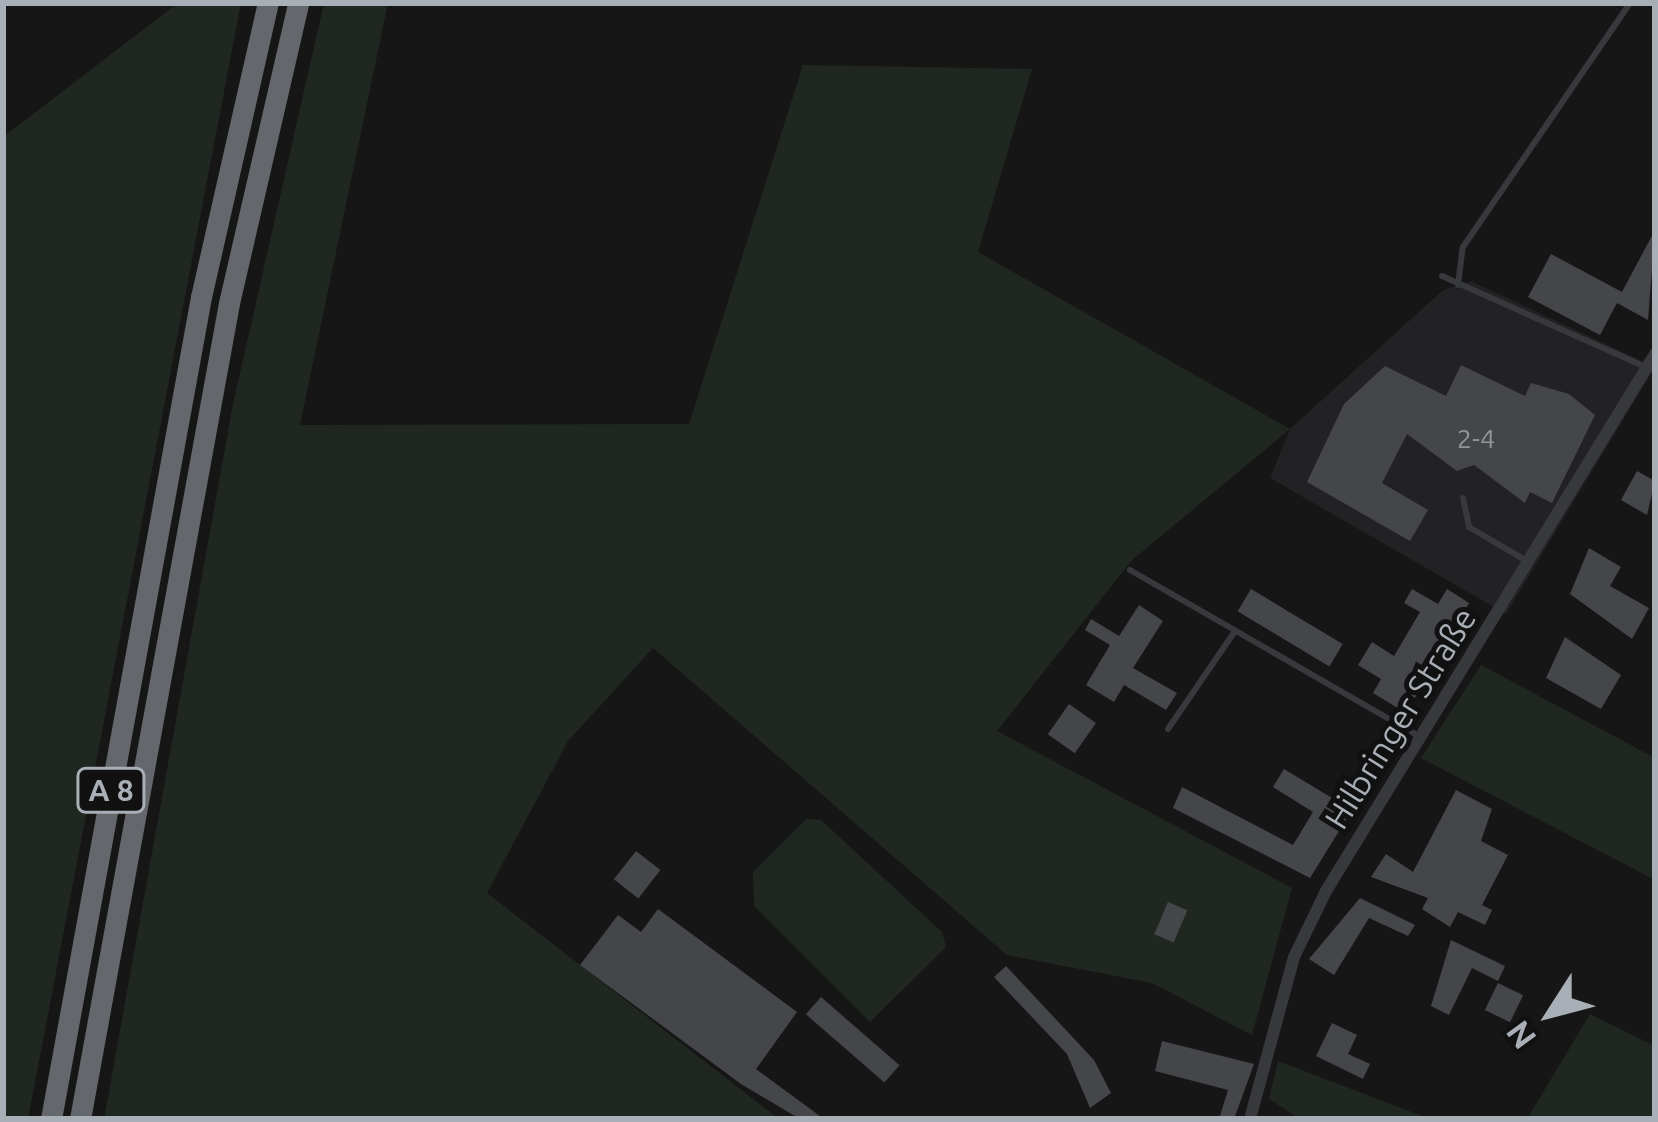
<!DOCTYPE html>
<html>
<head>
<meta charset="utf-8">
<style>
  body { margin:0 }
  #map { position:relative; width:1658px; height:1122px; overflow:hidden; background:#161617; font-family:Ubuntu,sans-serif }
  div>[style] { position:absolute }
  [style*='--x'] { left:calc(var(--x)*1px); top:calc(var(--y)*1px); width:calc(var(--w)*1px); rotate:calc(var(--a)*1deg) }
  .built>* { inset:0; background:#222224 }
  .green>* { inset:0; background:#202720 }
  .building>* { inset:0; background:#45464a; transform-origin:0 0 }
  .lane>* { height:6px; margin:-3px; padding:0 3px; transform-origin:3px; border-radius:3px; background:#37393c }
  .street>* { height:12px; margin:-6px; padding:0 6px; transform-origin:6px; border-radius:6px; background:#37393c }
  .highway>* { height:21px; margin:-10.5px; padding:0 10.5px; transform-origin:10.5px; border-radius:10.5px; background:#64686c }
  span { translate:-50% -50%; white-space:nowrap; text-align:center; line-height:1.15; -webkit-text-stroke:10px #111112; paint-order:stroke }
  .number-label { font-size:27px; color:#90959b }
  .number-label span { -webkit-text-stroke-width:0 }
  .shield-label span { padding:3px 9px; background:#111112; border:3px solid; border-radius:9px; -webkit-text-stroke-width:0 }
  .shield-label { font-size:30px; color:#a9afb6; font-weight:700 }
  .street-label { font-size:33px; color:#a9afb6 }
  .frame { position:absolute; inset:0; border:6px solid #a9afb6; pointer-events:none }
  .north { position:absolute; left:1490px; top:954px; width:120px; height:120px; -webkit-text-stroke:9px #111112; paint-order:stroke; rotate:234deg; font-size:33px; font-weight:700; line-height:48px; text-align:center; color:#a9afb6 }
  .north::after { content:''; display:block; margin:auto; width:42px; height:54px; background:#a9afb6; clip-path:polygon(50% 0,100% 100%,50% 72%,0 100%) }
</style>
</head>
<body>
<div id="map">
  <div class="built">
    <div style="clip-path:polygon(1471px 281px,1655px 367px,1506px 614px,1270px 478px,1290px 429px,1443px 290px)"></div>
  </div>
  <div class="green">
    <div style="clip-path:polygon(178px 3px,241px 3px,28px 1119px,3px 1119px,3px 137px)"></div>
    <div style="clip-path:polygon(324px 3px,388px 3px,300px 425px,689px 424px,803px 65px,1032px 69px,978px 252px,1290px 429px,1132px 560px,997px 731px,1292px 888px,1252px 1035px,1152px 983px,1007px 955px,653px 648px,568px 741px,487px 893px,779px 1119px,104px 1119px,233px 404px)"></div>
    <div style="clip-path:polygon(1481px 665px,1655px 758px,1655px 880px,1421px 758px)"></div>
    <div style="clip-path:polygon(806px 819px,821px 820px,942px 932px,946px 947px,870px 1022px,754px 906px,753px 872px)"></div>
    <div style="clip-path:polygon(1590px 1014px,1655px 1046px,1655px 1119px,1527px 1119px)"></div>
    <div style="clip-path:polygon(1278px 1061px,1430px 1119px,1300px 1119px,1269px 1099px)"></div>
  </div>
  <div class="building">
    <div style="clip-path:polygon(1655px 230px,1648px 320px,1617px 303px,1600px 335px,1528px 297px,1551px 254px,1622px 292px)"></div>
    <div style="clip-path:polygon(1461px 365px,1525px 396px,1531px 383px,1569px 394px,1595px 415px,1552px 503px,1530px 492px,1525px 503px,1474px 465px,1457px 471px,1407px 434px,1382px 483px,1428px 510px,1410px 541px,1307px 482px,1344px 404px,1385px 366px,1446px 396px)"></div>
    <div style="clip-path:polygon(1637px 471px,1655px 481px,1647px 515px,1621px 500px)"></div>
    <div style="clip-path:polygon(1589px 548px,1621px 567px,1610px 586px,1649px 608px,1632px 639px,1570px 594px)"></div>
    <div style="left:1251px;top:589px;width:107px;height:26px;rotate:31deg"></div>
    <div style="clip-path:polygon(1412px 589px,1438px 604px,1447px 589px,1469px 603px,1406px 713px,1373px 693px,1381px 679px,1358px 665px,1372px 642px,1394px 656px,1420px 612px,1404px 603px)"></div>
    <div style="clip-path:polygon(1139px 605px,1163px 621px,1133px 668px,1177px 693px,1166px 710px,1124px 685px,1114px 702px,1086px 685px,1110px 645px,1085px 630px,1091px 619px,1119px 636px)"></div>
    <div style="clip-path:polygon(1565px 637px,1621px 675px,1601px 709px,1546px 678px)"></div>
    <div style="left:1069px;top:704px;width:33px;height:37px;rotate:35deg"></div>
    <div style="clip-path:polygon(1284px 769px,1352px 810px,1310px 878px,1173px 808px,1182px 787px,1293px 845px,1313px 812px,1273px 787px)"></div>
    <div style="clip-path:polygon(1456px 790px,1492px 809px,1481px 841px,1508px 855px,1482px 905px,1492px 910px,1485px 925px,1458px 912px,1450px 927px,1422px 909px,1428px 898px,1371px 877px,1386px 854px,1413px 872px)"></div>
    <div style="left:636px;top:851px;width:31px;height:36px;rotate:38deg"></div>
    <div style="clip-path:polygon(1360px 898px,1415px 925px,1408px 936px,1369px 918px,1334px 975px,1309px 959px)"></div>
    <div style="left:1168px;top:902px;width:21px;height:35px;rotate:23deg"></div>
    <div style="clip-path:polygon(658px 909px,797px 1012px,756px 1069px,824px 1119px,800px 1119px,741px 1084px,580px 965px,618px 915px,641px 932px)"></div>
    <div style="clip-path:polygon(1451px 940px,1505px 966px,1498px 981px,1472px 968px,1449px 1015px,1431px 1006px)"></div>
    <div style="clip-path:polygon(1006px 966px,1094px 1060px,1111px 1093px,1090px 1108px,1067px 1054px,994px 977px)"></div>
    <div style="left:1498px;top:983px;width:28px;height:30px;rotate:26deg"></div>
    <div style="left:821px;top:997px;width:104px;height:23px;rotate:41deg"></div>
    <div style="clip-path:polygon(1332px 1023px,1357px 1035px,1348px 1054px,1370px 1064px,1363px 1079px,1316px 1056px)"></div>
    <div style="clip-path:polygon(1162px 1041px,1254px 1064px,1234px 1119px,1219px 1119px,1228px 1090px,1155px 1071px)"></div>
  </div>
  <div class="lane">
    <div style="--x:1442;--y:276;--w:220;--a:24.1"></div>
    <div style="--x:1458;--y:285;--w:38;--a:-83"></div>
    <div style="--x:1463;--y:247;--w:296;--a:-55.6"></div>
    <div style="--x:1463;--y:498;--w:30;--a:78"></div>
    <div style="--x:1469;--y:527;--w:65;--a:30.5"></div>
    <div style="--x:1130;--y:570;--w:335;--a:29.9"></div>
    <div style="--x:1168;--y:729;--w:119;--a:-55.6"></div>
  </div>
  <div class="street">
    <div style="--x:1250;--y:1119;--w:168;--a:-74.8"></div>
    <div style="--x:1294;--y:957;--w:73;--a:-64.1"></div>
    <div style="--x:1326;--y:891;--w:630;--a:-58.51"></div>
  </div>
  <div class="highway">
    <div style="--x:51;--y:1119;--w:836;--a:-79.66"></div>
    <div style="--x:201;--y:297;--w:302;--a:-77.2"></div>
    <div style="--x:80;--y:1119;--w:829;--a:-79.65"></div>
    <div style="--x:229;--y:303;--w:308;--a:-77"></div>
  </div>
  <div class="number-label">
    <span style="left:1476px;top:439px">2-4</span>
  </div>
  <div class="shield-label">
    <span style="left:111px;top:790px">A 8</span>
  </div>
  <div class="street-label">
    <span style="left:1400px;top:718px;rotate:-58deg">Hilbringer Straße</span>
  </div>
  <div class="frame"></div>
  <div class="north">N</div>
</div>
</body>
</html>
